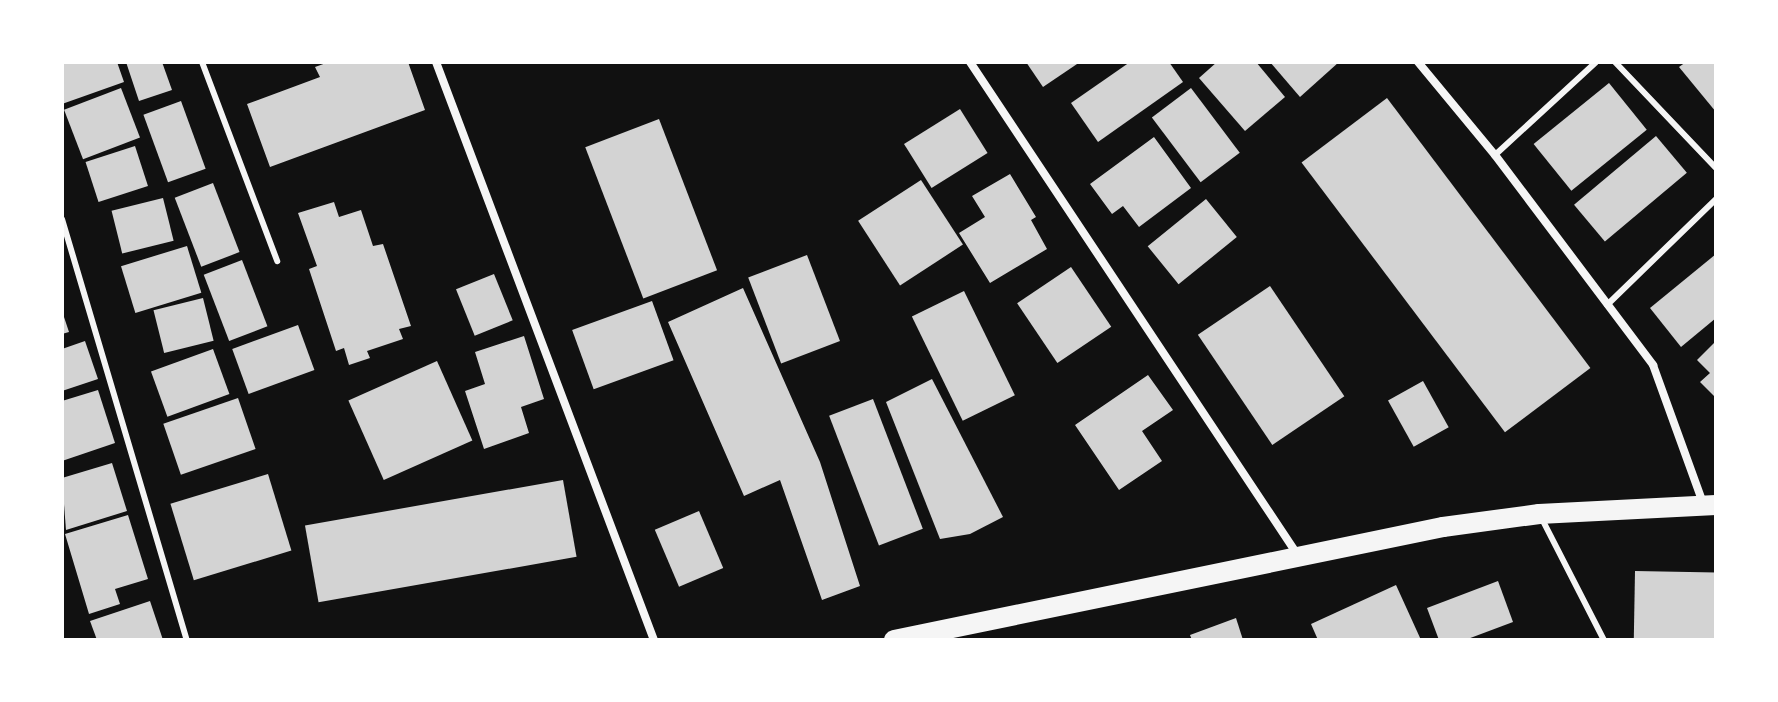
<!DOCTYPE html>
<html>
<head>
<meta charset="utf-8">
<style>
  body { margin:0 }
  #map { position:relative; width:1778px; height:702px; overflow:hidden; background:#111; font-family:Arial,sans-serif }
  div>[style] { position:absolute }
  [style*='--x'] { left:calc(var(--x)*1px); top:calc(var(--y)*1px); width:calc(var(--w)*1px); rotate:calc(var(--a)*1deg) }
  .building>* { inset:0; background:#d3d3d3; transform-origin:0 0 }
  .service>* { height:6px; margin:-3px; padding:0 3px; transform-origin:3px; border-radius:3px; background:#f5f5f5 }
  .minor>* { height:8px; margin:-4px; padding:0 4px; transform-origin:4px; border-radius:4px; background:#f5f5f5 }
  .primary>* { height:20px; margin:-10px; padding:0 10px; transform-origin:10px; border-radius:10px; background:#f5f5f5 }
  span { translate:-50% -50%; white-space:nowrap; text-align:center; line-height:1.15; -webkit-text-stroke:8px #fff; paint-order:stroke }
  .frame { position:absolute; inset:0; border:64px solid #fff; pointer-events:none }
</style>
</head>
<body>
<div id="map">
  <div class="building">
    <div style="clip-path:polygon(62px 62px,117px 62px,124px 82px,62px 104px)"></div>
    <div style="clip-path:polygon(126px 62px,162px 62px,172px 90px,139px 101px)"></div>
    <div style="clip-path:polygon(329px 62px,408px 62px,425px 110px,270px 167px,247px 104px,320px 77px,315px 67px)"></div>
    <div style="clip-path:polygon(1026px 62px,1080px 62px,1043px 87px)"></div>
    <div style="clip-path:polygon(1130px 62px,1169px 62px,1183px 82px,1098px 142px,1071px 103px)"></div>
    <div style="clip-path:polygon(1217px 62px,1256px 62px,1285px 97px,1245px 131px,1199px 78px)"></div>
    <div style="clip-path:polygon(1270px 62px,1339px 62px,1300px 97px)"></div>
    <div style="clip-path:polygon(1686px 62px,1716px 62px,1716px 112px,1679px 67px)"></div>
    <div style="left:1609px;top:83px;width:60px;height:97px;rotate:51deg"></div>
    <div style="left:121px;top:88px;width:53px;height:61px;rotate:69deg"></div>
    <div style="left:1191px;top:88px;width:81px;height:49px;rotate:53deg"></div>
    <div style="left:1387px;top:98px;width:338px;height:107px;rotate:53deg"></div>
    <div style="left:181px;top:101px;width:72px;height:40px;rotate:70deg"></div>
    <div style="left:960px;top:109px;width:52px;height:66px;rotate:58deg"></div>
    <div style="left:659px;top:119px;width:162px;height:79px;rotate:69deg"></div>
    <div style="left:1656px;top:136px;width:48px;height:107px;rotate:50deg"></div>
    <div style="clip-path:polygon(1154px 137px,1191px 188px,1139px 227px,1123px 206px,1112px 214px,1090px 184px)"></div>
    <div style="left:135px;top:146px;width:42px;height:52px;rotate:72deg"></div>
    <div style="clip-path:polygon(1010px 174px,1036px 217px,1031px 220px,1047px 249px,990px 283px,959px 233px,985px 217px,972px 196px)"></div>
    <div style="left:921px;top:180px;width:77px;height:75px;rotate:57deg"></div>
    <div style="left:213px;top:183px;width:74px;height:41px;rotate:69deg"></div>
    <div style="left:163px;top:198px;width:44px;height:53px;rotate:76deg"></div>
    <div style="left:1206px;top:199px;width:49px;height:75px;rotate:51deg"></div>
    <div style="clip-path:polygon(334px 202px,339px 217px,361px 210px,373px 246px,383px 244px,411px 326px,399px 329px,403px 339px,367px 351px,370px 358px,349px 365px,344px 348px,336px 351px,309px 269px,317px 266px,298px 213px)"></div>
    <div style="left:187px;top:246px;width:49px;height:69px;rotate:73deg"></div>
    <div style="clip-path:polygon(1716px 254px,1716px 318px,1681px 347px,1650px 308px)"></div>
    <div style="left:807px;top:255px;width:92px;height:63px;rotate:69deg"></div>
    <div style="left:242px;top:260px;width:71px;height:41px;rotate:69deg"></div>
    <div style="left:1071px;top:267px;width:72px;height:65px;rotate:56deg"></div>
    <div style="left:494px;top:274px;width:50px;height:41px;rotate:68deg"></div>
    <div style="left:1270px;top:286px;width:133px;height:87px;rotate:56deg"></div>
    <div style="clip-path:polygon(743px 288px,820px 462px,860px 586px,822px 600px,780px 480px,744px 496px,668px 322px)"></div>
    <div style="left:964px;top:291px;width:116px;height:58px;rotate:64deg"></div>
    <div style="left:203px;top:298px;width:44px;height:51px;rotate:76deg"></div>
    <div style="left:652px;top:301px;width:63px;height:85px;rotate:70deg"></div>
    <div style="clip-path:polygon(62px 311px,69px 332px,62px 334px)"></div>
    <div style="left:298px;top:325px;width:48px;height:70px;rotate:70deg"></div>
    <div style="clip-path:polygon(524px 336px,544px 399px,521px 407px,529px 433px,484px 449px,465px 391px,485px 384px,475px 352px)"></div>
    <div style="clip-path:polygon(85px 341px,98px 379px,62px 391px,62px 349px)"></div>
    <div style="clip-path:polygon(1716px 341px,1716px 398px,1700px 382px,1710px 373px,1697px 360px)"></div>
    <div style="left:213px;top:349px;width:48px;height:66px;rotate:70deg"></div>
    <div style="left:437px;top:361px;width:87px;height:97px;rotate:66deg"></div>
    <div style="clip-path:polygon(1148px 375px,1173px 410px,1142px 431px,1162px 461px,1119px 490px,1075px 425px)"></div>
    <div style="clip-path:polygon(932px 379px,1003px 517px,970px 534px,940px 539px,886px 402px)"></div>
    <div style="left:1423px;top:381px;width:53px;height:40px;rotate:61deg"></div>
    <div style="clip-path:polygon(98px 390px,115px 443px,62px 461px,62px 401px)"></div>
    <div style="left:238px;top:398px;width:54px;height:79px;rotate:71deg"></div>
    <div style="left:873px;top:399px;width:139px;height:47px;rotate:69deg"></div>
    <div style="clip-path:polygon(112px 463px,127px 511px,66px 530px,62px 478px)"></div>
    <div style="left:268px;top:474px;width:80px;height:102px;rotate:73deg"></div>
    <div style="left:563px;top:480px;width:78px;height:262px;rotate:80deg"></div>
    <div style="left:699px;top:511px;width:62px;height:48px;rotate:67deg"></div>
    <div style="clip-path:polygon(128px 515px,148px 579px,115px 589px,120px 604px,89px 614px,65px 534px)"></div>
    <div style="left:1635px;top:571px;width:81px;height:69px;rotate:1deg"></div>
    <div style="clip-path:polygon(1498px 581px,1513px 622px,1465px 640px,1439px 640px,1427px 608px)"></div>
    <div style="clip-path:polygon(1396px 585px,1421px 640px,1318px 640px,1311px 624px)"></div>
    <div style="clip-path:polygon(150px 601px,163px 640px,97px 640px,90px 621px)"></div>
    <div style="clip-path:polygon(1236px 618px,1243px 640px,1192px 640px,1190px 635px)"></div>
  </div>
  <div class="service">
    <div style="--x:202;--y:62;--w:213;--a:69.3"></div>
    <div style="--x:1615;--y:62;--w:146;--a:46.4"></div>
    <div style="--x:1495;--y:155;--w:137;--a:-42.6"></div>
    <div style="--x:62;--y:219;--w:439;--a:73.5"></div>
    <div style="--x:1607;--y:305;--w:152;--a:-44.2"></div>
    <div style="--x:1542;--y:519;--w:136;--a:62.9"></div>
  </div>
  <div class="minor">
    <div style="--x:436;--y:62;--w:618;--a:69.34"></div>
    <div style="--x:970;--y:62;--w:591;--a:56.39"></div>
    <div style="--x:1418;--y:62;--w:121;--a:50.4"></div>
    <div style="--x:1495;--y:155;--w:263;--a:53"></div>
    <div style="--x:1653;--y:365;--w:147;--a:70.1"></div>
  </div>
  <div class="primary">
    <div style="--x:894;--y:640;--w:561;--a:-11.63"></div>
    <div style="--x:1443;--y:527;--w:97;--a:-7.7"></div>
    <div style="--x:1539;--y:514;--w:177;--a:-2.9"></div>
  </div>
  <div class="frame"></div>
</div>
</body>
</html>
